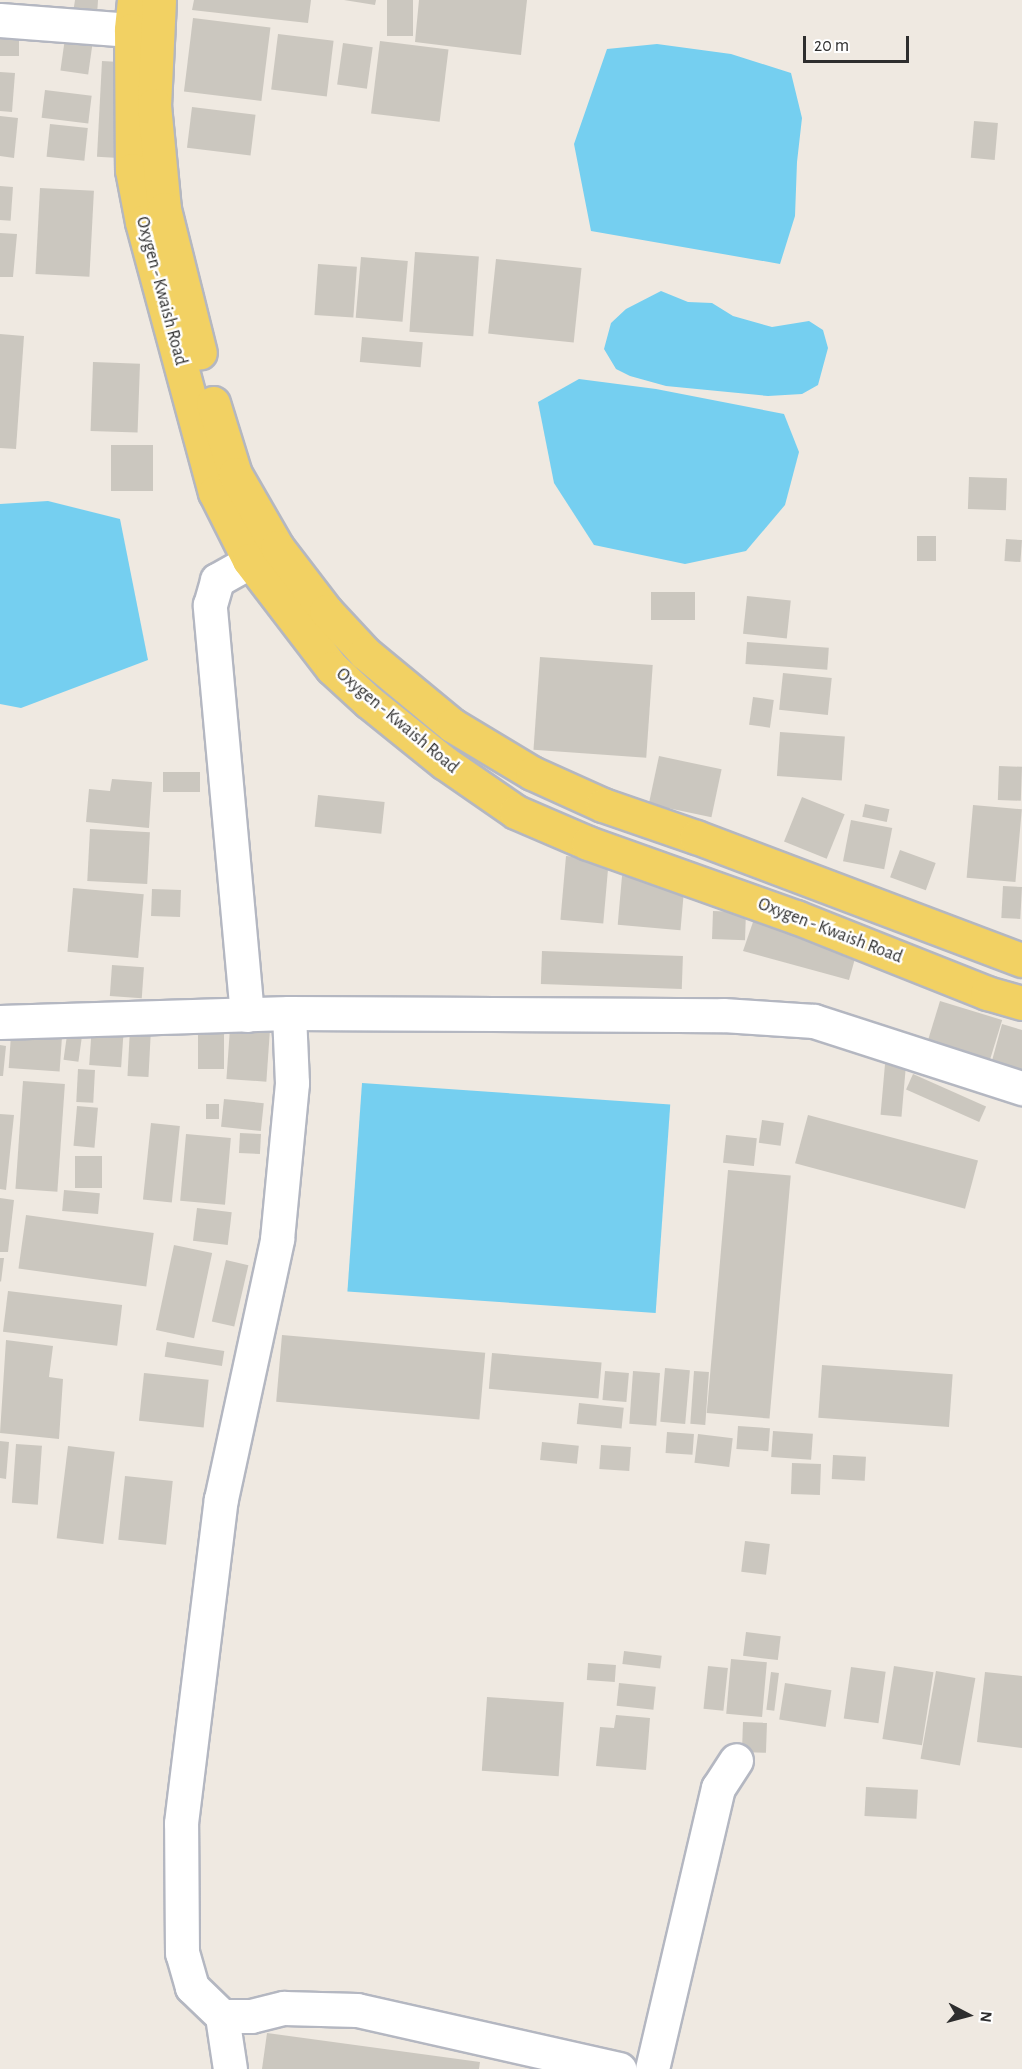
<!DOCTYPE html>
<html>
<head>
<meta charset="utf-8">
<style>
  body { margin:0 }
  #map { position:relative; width:1022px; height:2069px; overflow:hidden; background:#efe9e1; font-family:"Alegreya Sans",sans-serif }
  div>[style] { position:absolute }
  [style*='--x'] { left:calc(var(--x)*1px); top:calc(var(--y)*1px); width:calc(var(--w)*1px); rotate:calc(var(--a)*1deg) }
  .water>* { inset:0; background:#75cff0; transform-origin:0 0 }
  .building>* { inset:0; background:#cbc7bf; transform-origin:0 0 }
  .roads { filter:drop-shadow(2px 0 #b4b7c1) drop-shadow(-2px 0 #b4b7c1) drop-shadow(0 2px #b4b7c1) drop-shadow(0 -2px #b4b7c1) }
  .minor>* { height:33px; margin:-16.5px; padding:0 16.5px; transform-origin:16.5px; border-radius:16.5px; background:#fff }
  .major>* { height:33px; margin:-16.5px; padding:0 16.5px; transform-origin:16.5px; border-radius:16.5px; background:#f2d163 }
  span { translate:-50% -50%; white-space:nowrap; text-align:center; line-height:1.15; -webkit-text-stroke:5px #fff; paint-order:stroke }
  .street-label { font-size:18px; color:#2e2e2e }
  .north { position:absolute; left:938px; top:1985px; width:60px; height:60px; -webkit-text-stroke:4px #fff; paint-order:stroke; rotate:96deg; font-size:16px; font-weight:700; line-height:24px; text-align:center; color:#2e2e2e }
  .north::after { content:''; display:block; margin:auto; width:21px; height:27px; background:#2e2e2e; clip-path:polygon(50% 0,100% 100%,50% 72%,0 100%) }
  .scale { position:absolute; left:803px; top:36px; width:106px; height:27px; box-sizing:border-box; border:3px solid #2e2e2e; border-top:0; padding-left:8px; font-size:18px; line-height:21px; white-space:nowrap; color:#2e2e2e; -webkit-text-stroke:4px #fff; paint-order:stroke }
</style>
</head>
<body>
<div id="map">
  <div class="water">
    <div style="clip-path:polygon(657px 44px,731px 54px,791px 73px,802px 118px,797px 162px,795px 216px,780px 264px,591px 231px,574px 144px,607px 49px)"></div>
    <div style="clip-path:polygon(661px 291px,688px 302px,712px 303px,733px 316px,772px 327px,809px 321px,823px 330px,828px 348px,818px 385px,802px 394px,768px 396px,666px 386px,630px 376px,616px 369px,604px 349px,611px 323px,626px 309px)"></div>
    <div style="clip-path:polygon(579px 379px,656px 389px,784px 414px,799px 452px,785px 505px,746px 551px,685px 564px,594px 545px,554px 483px,538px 402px)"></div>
    <div style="clip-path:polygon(48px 501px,120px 519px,148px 660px,21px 708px,0 704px,0 504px)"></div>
    <div style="left:362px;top:1083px;width:309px;height:209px;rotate:4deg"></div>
  </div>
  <div class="building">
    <div style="clip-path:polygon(75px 0,98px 0,97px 15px,73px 13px)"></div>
    <div style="clip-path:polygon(194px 0,311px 0,308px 23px,192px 10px)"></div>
    <div style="clip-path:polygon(344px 0,376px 0,375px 5px)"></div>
    <div style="left:387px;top:0;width:26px;height:36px"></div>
    <div style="clip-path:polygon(419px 0,527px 0,521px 55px,415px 42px)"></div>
    <div style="left:193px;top:18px;width:78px;height:74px;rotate:7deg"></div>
    <div style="left:66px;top:31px;width:28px;height:40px;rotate:8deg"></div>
    <div style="left:0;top:34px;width:19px;height:22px"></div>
    <div style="left:278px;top:34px;width:56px;height:56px;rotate:7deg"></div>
    <div style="left:380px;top:41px;width:69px;height:73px;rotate:7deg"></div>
    <div style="left:343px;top:43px;width:30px;height:42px;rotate:8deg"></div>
    <div style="left:102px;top:61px;width:22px;height:96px;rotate:3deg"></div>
    <div style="clip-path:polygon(0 72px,15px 73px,12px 112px,0 111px)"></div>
    <div style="left:45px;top:90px;width:47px;height:28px;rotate:7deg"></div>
    <div style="left:192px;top:107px;width:64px;height:41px;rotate:7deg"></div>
    <div style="clip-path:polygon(0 116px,18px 118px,14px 158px,0 156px)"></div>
    <div style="left:974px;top:121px;width:24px;height:37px;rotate:5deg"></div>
    <div style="left:50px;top:124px;width:38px;height:33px;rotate:6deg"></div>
    <div style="left:0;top:186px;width:13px;height:34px;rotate:4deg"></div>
    <div style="left:40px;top:188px;width:54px;height:86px;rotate:3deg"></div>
    <div style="clip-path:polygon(0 233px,17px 234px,13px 277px,0 277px)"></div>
    <div style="left:415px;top:252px;width:64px;height:80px;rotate:4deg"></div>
    <div style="left:361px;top:257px;width:47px;height:61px;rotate:5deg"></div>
    <div style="left:496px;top:259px;width:86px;height:75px;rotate:6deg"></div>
    <div style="left:318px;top:264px;width:39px;height:51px;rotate:4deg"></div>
    <div style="clip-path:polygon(0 334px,24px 336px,16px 449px,0 448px)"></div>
    <div style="left:362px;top:337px;width:61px;height:25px;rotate:5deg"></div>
    <div style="left:93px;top:362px;width:47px;height:69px;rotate:2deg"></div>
    <div style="left:111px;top:445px;width:42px;height:46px"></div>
    <div style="left:969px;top:477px;width:38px;height:32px;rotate:2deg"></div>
    <div style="left:917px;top:536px;width:19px;height:25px"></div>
    <div style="left:1006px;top:539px;width:16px;height:22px;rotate:4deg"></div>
    <div style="left:651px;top:592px;width:44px;height:28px"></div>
    <div style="left:747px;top:596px;width:44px;height:38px;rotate:6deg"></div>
    <div style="left:747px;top:642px;width:82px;height:22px;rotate:4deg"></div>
    <div style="left:540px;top:657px;width:113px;height:93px;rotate:4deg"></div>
    <div style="left:783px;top:673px;width:49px;height:37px;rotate:6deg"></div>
    <div style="left:753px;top:697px;width:21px;height:28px;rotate:8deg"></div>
    <div style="left:780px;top:732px;width:65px;height:44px;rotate:4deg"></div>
    <div style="left:659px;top:756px;width:64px;height:49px;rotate:12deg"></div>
    <div style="left:999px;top:766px;width:23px;height:34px;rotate:2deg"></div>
    <div style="left:163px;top:772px;width:37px;height:20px"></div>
    <div style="clip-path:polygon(112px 779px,152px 782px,149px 828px,86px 822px,89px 789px,110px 791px)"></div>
    <div style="left:318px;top:795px;width:67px;height:32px;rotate:6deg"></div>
    <div style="left:802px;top:797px;width:46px;height:48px;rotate:22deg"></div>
    <div style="left:865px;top:804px;width:25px;height:13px;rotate:12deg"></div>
    <div style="left:973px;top:805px;width:49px;height:73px;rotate:5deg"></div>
    <div style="left:851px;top:820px;width:42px;height:42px;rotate:11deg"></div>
    <div style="left:90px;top:829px;width:60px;height:52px;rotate:3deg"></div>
    <div style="left:900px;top:850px;width:38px;height:29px;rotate:20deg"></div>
    <div style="left:566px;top:856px;width:43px;height:64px;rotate:5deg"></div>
    <div style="left:622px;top:876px;width:63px;height:49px;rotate:5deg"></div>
    <div style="left:1003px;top:886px;width:19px;height:32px;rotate:3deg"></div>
    <div style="left:73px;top:888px;width:71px;height:64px;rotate:5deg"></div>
    <div style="left:152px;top:889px;width:29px;height:27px;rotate:2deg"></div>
    <div style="left:713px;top:911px;width:33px;height:28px;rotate:2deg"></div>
    <div style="clip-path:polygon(754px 919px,856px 955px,849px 980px,743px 951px)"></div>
    <div style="left:542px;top:951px;width:141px;height:33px;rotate:2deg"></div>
    <div style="left:112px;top:965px;width:32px;height:31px;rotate:4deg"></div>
    <div style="left:940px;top:1001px;width:65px;height:50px;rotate:17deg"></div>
    <div style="clip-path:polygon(1002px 1024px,1022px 1030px,1022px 1078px,990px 1068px)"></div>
    <div style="left:92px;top:1025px;width:32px;height:40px;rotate:4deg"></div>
    <div style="left:68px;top:1028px;width:15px;height:32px;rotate:8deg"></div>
    <div style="left:130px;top:1028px;width:21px;height:48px;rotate:3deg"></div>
    <div style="left:230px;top:1028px;width:40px;height:51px;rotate:4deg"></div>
    <div style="left:198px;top:1030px;width:26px;height:39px"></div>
    <div style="left:11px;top:1035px;width:51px;height:33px;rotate:4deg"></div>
    <div style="clip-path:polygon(0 1045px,6px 1046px,3px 1076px,0 1076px)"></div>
    <div style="left:885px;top:1064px;width:21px;height:51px;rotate:5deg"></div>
    <div style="left:78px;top:1069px;width:17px;height:33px;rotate:3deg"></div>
    <div style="left:913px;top:1074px;width:80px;height:17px;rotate:24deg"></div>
    <div style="left:23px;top:1081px;width:42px;height:108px;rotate:4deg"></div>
    <div style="left:224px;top:1099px;width:40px;height:28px;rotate:6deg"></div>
    <div style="left:206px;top:1104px;width:13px;height:15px"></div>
    <div style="left:77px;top:1106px;width:21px;height:40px;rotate:5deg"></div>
    <div style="clip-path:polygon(0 1114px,14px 1115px,6px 1190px,0 1189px)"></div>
    <div style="left:808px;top:1115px;width:176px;height:50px;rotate:15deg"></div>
    <div style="left:762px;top:1120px;width:22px;height:23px;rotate:8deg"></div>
    <div style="left:151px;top:1123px;width:29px;height:77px;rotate:6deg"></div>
    <div style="left:240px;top:1133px;width:21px;height:20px;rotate:3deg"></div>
    <div style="left:186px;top:1134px;width:45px;height:67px;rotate:5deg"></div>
    <div style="left:726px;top:1135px;width:31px;height:28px;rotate:6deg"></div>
    <div style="left:75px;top:1156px;width:27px;height:32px"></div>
    <div style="left:728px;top:1170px;width:63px;height:244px;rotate:5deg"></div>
    <div style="left:64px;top:1190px;width:36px;height:21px;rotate:5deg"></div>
    <div style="clip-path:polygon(0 1198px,14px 1200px,8px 1252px,0 1252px)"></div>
    <div style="left:197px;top:1208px;width:35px;height:33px;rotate:7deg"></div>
    <div style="left:26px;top:1215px;width:129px;height:54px;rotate:8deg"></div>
    <div style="left:174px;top:1245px;width:39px;height:87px;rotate:12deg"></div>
    <div style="clip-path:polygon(0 1258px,4px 1258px,1px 1282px,0 1281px)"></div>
    <div style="left:226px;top:1260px;width:23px;height:63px;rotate:13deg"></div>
    <div style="left:8px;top:1291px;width:115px;height:41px;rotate:7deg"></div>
    <div style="left:282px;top:1335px;width:204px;height:67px;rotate:5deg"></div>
    <div style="clip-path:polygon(6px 1340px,53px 1346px,49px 1377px,63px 1379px,59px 1439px,0 1433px)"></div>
    <div style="left:167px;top:1342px;width:58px;height:15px;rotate:9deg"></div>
    <div style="left:492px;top:1353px;width:110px;height:36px;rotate:5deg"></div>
    <div style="left:822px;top:1365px;width:131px;height:53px;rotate:4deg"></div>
    <div style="left:665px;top:1368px;width:25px;height:54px;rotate:5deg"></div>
    <div style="left:605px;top:1371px;width:24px;height:29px;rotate:5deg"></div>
    <div style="left:633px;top:1371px;width:27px;height:53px;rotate:4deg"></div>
    <div style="left:694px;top:1371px;width:15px;height:53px;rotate:4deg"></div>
    <div style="left:144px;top:1373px;width:65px;height:48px;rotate:6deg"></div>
    <div style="left:579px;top:1403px;width:45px;height:21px;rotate:6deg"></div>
    <div style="left:738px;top:1426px;width:32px;height:23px;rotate:4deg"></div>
    <div style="left:773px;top:1431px;width:40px;height:26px;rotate:4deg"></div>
    <div style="left:667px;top:1432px;width:27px;height:21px;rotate:4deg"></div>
    <div style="left:698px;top:1434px;width:35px;height:29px;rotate:7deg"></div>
    <div style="clip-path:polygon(0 1441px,9px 1442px,6px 1479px,0 1478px)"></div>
    <div style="left:542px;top:1442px;width:37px;height:18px;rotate:6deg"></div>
    <div style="left:16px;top:1444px;width:26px;height:59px;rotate:4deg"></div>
    <div style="left:601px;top:1445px;width:30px;height:24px;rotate:4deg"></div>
    <div style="left:68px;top:1446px;width:47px;height:93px;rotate:7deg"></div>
    <div style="left:833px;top:1455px;width:33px;height:24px;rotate:3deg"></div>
    <div style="left:792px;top:1463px;width:29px;height:31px;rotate:2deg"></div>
    <div style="left:125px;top:1476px;width:48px;height:64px;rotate:6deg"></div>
    <div style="left:745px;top:1541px;width:25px;height:31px;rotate:7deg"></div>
    <div style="left:746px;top:1632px;width:35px;height:24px;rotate:7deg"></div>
    <div style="left:624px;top:1651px;width:38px;height:13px;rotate:7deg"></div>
    <div style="left:731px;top:1659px;width:36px;height:55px;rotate:5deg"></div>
    <div style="left:588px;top:1663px;width:28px;height:17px;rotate:4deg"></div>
    <div style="left:708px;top:1666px;width:20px;height:43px;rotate:6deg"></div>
    <div style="left:894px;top:1666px;width:40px;height:74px;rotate:9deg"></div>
    <div style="left:851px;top:1667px;width:35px;height:52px;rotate:8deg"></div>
    <div style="left:936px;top:1671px;width:40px;height:89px;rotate:10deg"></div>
    <div style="left:771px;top:1672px;width:8px;height:38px;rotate:7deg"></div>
    <div style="clip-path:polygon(985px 1672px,1022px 1676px,1022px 1748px,977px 1742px)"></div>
    <div style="left:619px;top:1683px;width:37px;height:23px;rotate:6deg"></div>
    <div style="left:785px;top:1683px;width:47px;height:37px;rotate:9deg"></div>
    <div style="left:487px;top:1697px;width:77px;height:74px;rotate:4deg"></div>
    <div style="clip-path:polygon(616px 1715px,650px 1718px,646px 1770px,596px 1766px,600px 1727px,614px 1728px)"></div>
    <div style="left:743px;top:1722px;width:24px;height:30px;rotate:2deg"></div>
    <div style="left:866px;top:1787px;width:52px;height:29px;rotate:3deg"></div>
    <div style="clip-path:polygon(267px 2033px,480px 2062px,479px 2069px,262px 2069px)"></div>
  </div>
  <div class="roads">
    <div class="minor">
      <div style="--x:0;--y:20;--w:131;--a:4.4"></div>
      <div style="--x:247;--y:1015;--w:412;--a:-95.2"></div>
      <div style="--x:210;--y:605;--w:26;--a:-74"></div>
      <div style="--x:217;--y:580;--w:65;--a:-29.3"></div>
      <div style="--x:0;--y:1022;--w:289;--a:-1.8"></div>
      <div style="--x:289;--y:1013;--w:434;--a:0.3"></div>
      <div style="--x:723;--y:1015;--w:91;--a:3.8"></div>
      <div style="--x:814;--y:1021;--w:219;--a:17.9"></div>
      <div style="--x:222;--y:2016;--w:29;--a:0"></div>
      <div style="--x:251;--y:2016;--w:34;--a:-14"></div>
      <div style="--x:284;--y:2008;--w:73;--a:1.6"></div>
      <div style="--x:357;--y:2010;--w:269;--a:12.7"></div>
      <div style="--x:230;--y:2069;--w:54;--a:-98.6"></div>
      <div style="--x:222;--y:2016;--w:42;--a:-136"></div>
      <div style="--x:192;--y:1987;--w:35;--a:-106"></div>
      <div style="--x:182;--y:1953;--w:130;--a:-90.4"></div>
      <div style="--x:181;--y:1823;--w:326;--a:-83"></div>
      <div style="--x:221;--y:1499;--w:266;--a:-77.8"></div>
      <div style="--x:277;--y:1239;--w:157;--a:-84.5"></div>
      <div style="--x:292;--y:1083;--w:70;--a:-92.5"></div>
      <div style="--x:652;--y:2069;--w:289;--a:-76.8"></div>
      <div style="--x:718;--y:1788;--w:33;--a:-57"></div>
    </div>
    <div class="major">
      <div style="--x:134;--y:0;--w:30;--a:96"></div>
      <div style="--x:131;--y:30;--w:140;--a:89.6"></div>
      <div style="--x:132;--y:170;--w:53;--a:79.1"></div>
      <div style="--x:142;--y:222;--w:280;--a:74.9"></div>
      <div style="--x:215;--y:492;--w:76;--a:63.4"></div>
      <div style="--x:249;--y:560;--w:136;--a:52.5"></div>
      <div style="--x:332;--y:668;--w:50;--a:42.6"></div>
      <div style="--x:369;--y:702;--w:97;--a:38.8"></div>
      <div style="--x:445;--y:763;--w:86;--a:34.6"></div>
      <div style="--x:516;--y:812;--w:78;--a:23.3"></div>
      <div style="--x:588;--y:843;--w:221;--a:19.6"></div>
      <div style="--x:796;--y:917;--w:206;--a:21.7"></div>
      <div style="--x:987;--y:993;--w:36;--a:16"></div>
      <div style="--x:159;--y:0;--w:105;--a:92.7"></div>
      <div style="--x:154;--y:105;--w:104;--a:84.5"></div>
      <div style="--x:164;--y:209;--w:148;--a:76"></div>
      <div style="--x:213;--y:403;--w:74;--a:72.8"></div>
      <div style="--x:235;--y:474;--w:84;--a:60.1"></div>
      <div style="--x:277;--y:547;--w:81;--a:52.6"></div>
      <div style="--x:326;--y:611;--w:57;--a:47.1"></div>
      <div style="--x:365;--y:653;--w:113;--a:39.6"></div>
      <div style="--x:452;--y:725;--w:93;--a:31"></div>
      <div style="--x:532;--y:773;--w:78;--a:24.3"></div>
      <div style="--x:603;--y:805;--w:98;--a:19"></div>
      <div style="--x:696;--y:837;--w:348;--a:20.7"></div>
    </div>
  </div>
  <div class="street-label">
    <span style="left:161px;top:291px;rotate:75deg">Oxygen - Kwaish Road</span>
    <span style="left:397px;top:721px;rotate:40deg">Oxygen - Kwaish Road</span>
    <span style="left:830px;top:931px;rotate:21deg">Oxygen - Kwaish Road</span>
  </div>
  <div class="north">N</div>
  <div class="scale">20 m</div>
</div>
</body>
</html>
